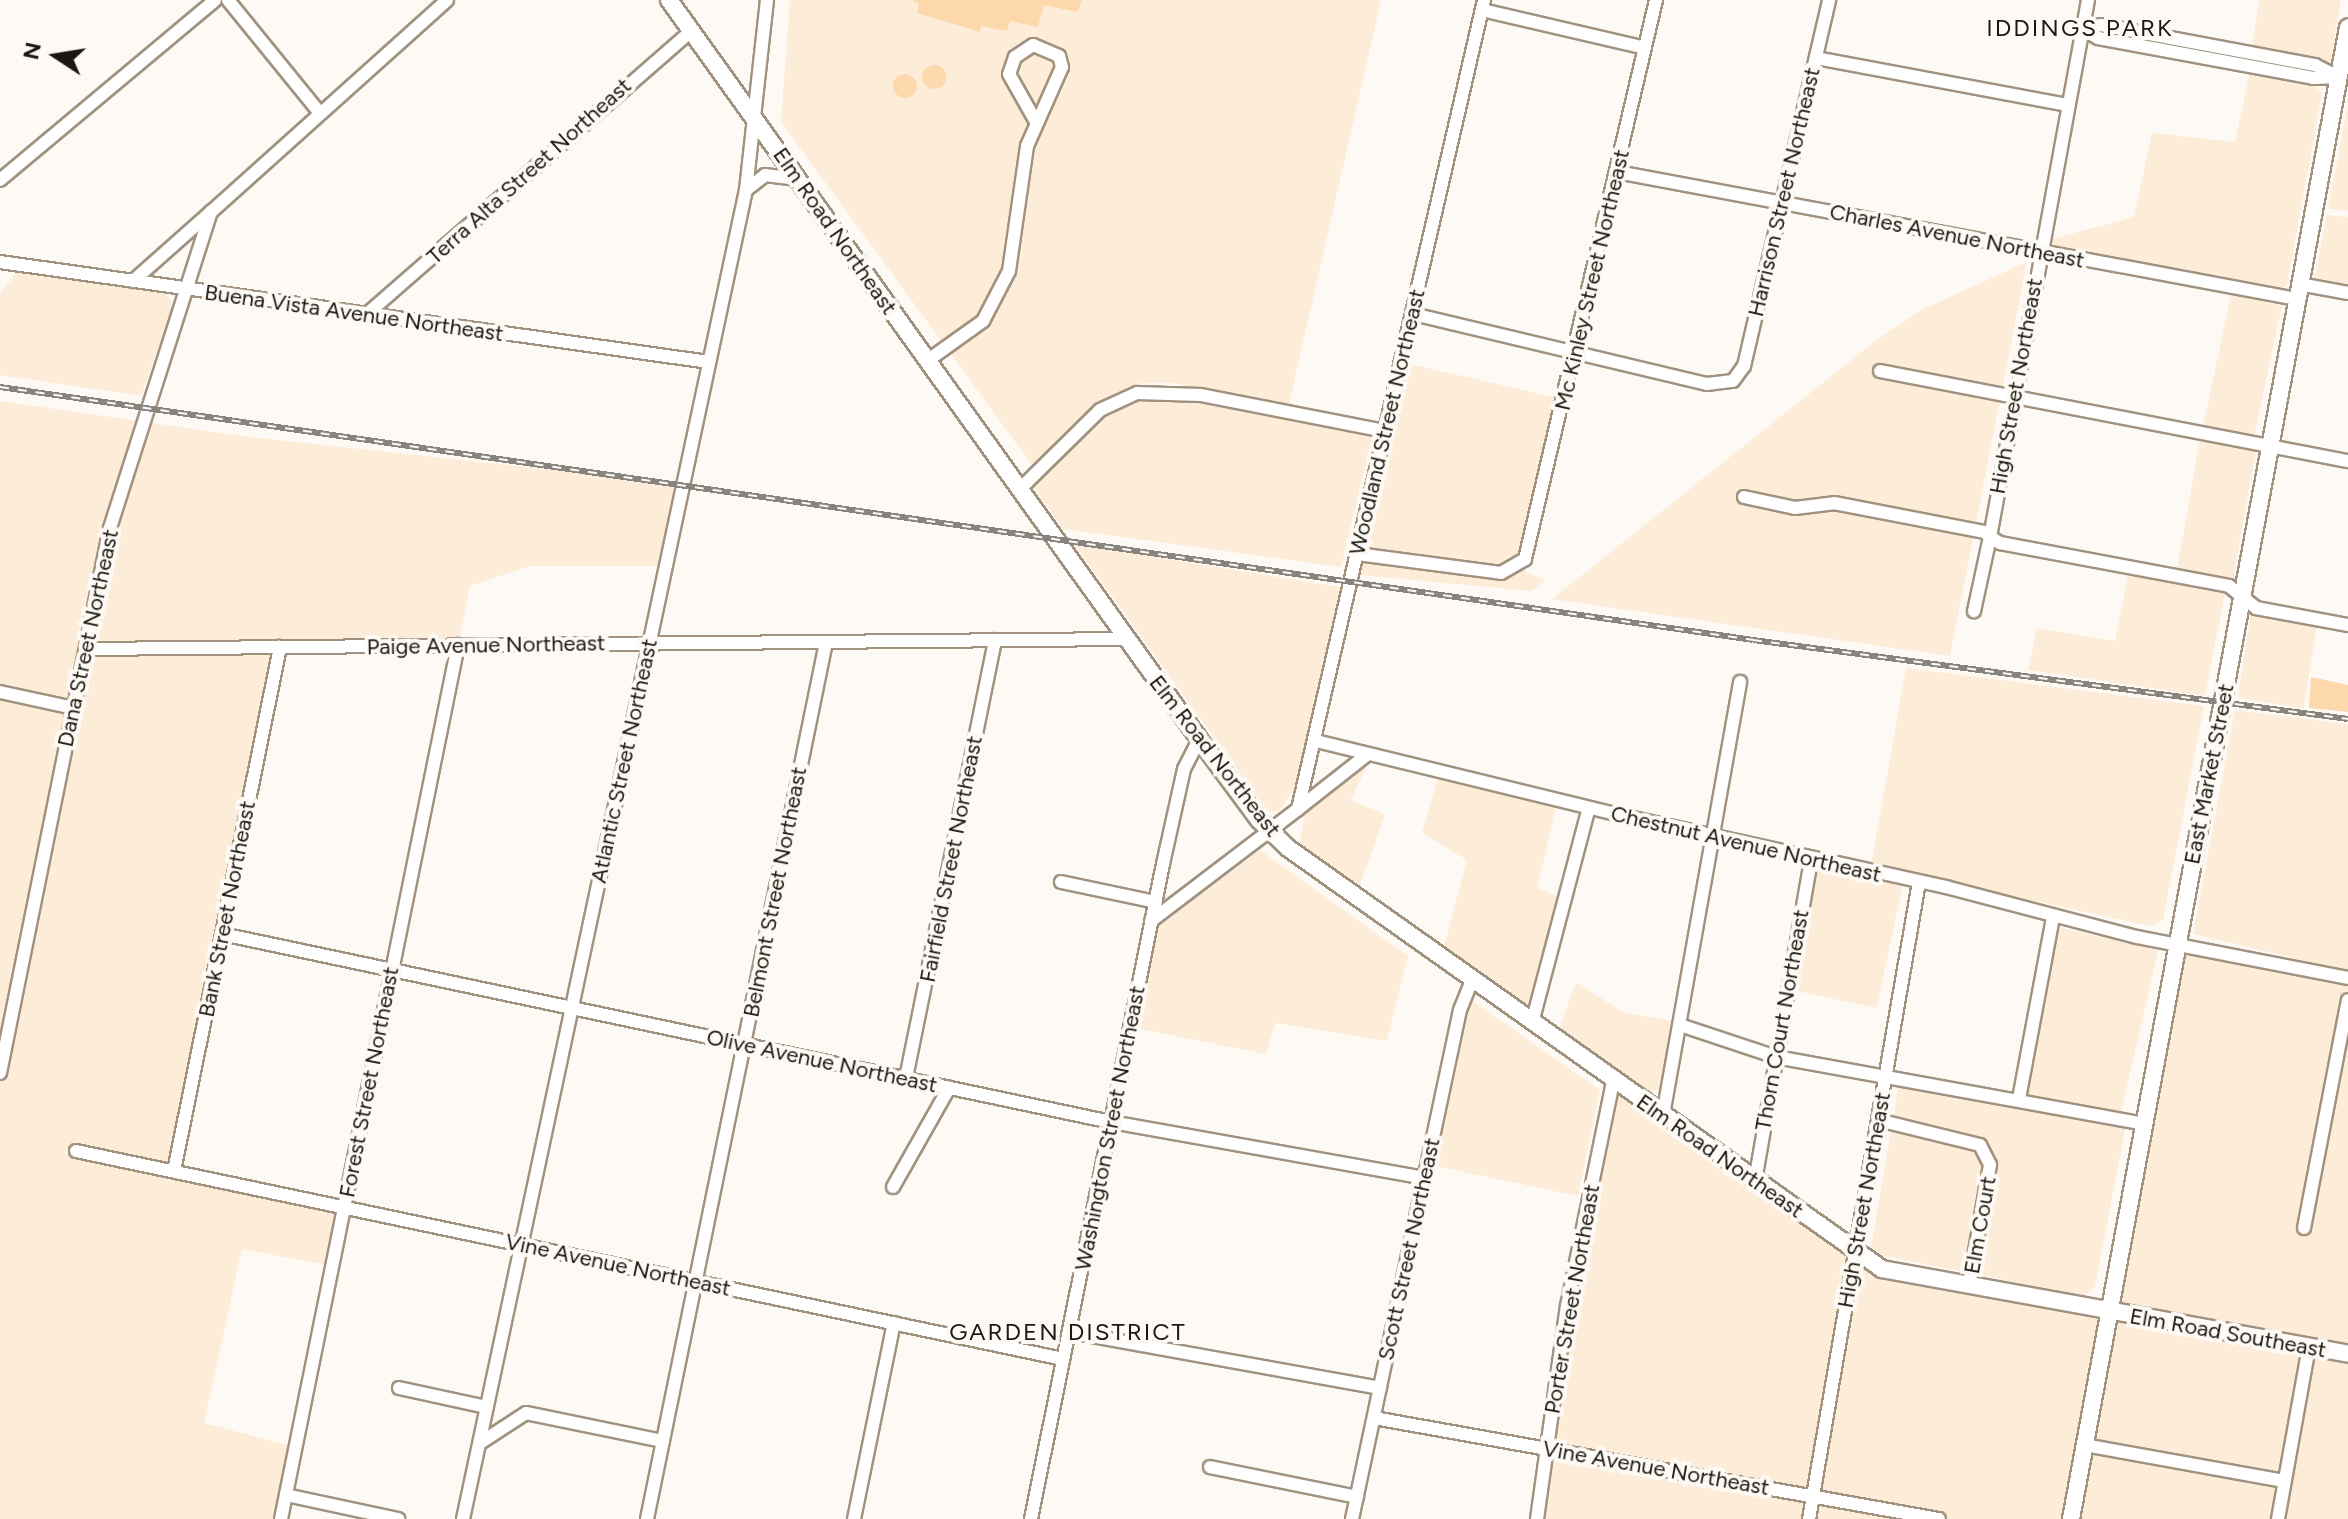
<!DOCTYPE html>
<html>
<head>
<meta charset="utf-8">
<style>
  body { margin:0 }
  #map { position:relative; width:2348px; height:1519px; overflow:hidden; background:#fdfaf6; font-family:Figtree,sans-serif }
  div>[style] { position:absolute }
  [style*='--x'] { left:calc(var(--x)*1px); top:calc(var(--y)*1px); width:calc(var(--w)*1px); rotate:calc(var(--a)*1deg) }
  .built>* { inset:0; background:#fdecd7; transform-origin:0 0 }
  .green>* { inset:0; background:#fcd8ac }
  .round { border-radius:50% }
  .roads { filter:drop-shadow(2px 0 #a19280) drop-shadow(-2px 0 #a19280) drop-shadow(0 2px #a19280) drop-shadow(0 -2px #a19280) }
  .minor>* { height:12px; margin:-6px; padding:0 6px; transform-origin:6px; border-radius:6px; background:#fff }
  .major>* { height:16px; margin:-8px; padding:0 8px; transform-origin:8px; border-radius:8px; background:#fff }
  .rail>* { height:6px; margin-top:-3px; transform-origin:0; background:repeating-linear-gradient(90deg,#fdfaf6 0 9px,#87837d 0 18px); box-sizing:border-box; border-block:2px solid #87837d }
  span { translate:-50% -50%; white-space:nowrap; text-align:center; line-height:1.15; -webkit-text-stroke:8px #fdfaf6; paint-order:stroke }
  .street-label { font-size:22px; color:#1c1710 }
  .neighbourhood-label { font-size:24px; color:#1c1710; letter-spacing:2px }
  .north { position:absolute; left:16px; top:16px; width:80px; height:80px; -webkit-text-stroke:6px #fdfaf6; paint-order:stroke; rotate:282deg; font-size:22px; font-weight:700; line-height:32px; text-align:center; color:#1c1710 }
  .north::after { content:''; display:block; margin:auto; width:28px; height:36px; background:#1c1710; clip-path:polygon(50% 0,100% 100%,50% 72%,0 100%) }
</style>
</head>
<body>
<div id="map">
  <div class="built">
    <div style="clip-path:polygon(790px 0,1381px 0,1289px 404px,1172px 383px,1141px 383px,1098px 403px,1032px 465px,781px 122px)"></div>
    <div style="clip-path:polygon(2259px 0,2341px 0,2330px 63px,2252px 49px)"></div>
    <div style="clip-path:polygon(2250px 71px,2315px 85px,2322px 94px,2287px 285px,2280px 290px,2046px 250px,2048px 240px,2134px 217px,2152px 133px,2235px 142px)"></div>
    <div style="clip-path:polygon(2348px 103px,2348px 211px,2328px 209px)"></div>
    <div style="clip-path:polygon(2327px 215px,2348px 217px,2348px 288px,2314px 280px)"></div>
    <div style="clip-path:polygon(2027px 262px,1950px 656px,1552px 599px,1879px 338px,1923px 309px)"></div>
    <div style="clip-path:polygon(16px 273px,160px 292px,170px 298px,172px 308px,141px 396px,0 375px,0 294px)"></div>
    <div style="left:2231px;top:295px;width:52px;height:135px;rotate:12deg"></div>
    <div style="clip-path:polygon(1406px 363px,1557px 398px,1517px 558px,1526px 573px,1546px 580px,1532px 591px,1360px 575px)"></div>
    <div style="clip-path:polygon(1145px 398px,1191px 399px,1373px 434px,1341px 567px,1063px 529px,1034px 488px,1102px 414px)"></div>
    <div style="clip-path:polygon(0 401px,249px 437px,683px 484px,665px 566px,530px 566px,470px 586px,458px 645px,279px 648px,174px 1170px,344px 1207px,332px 1266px,242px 1249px,204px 1423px,295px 1447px,281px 1519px,0 1519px)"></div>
    <div style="left:2200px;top:439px;width:57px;height:134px;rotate:10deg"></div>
    <div style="clip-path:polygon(1074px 544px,1340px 587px,1295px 788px,1280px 810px,1270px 812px,1262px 804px)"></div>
    <div style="clip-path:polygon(2128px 575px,2225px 592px,2205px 696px,2028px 670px,2037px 628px,2115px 641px)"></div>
    <div style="left:2251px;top:613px;width:67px;height:86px;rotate:9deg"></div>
    <div style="clip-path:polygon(1906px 668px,2204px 706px,2163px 920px,2151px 926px,1871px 866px)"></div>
    <div style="clip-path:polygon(2235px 710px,2348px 724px,2348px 971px,2193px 934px)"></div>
    <div style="clip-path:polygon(1367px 765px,1351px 800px,1385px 815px,1360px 885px,1299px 843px,1306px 812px)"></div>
    <div style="clip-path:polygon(1438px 778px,1556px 808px,1537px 888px,1563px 899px,1532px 1008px,1444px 946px,1467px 860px,1422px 833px)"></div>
    <div style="clip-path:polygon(1260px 850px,1408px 956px,1387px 1041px,1275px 1023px,1266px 1054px,1135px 1028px,1157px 926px)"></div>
    <div style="left:1815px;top:865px;width:90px;height:127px;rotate:12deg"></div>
    <div style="left:2057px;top:927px;width:104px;height:171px;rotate:13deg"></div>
    <div style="clip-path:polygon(2176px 944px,2348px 978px,2348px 1519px,1537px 1519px,1567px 1306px,1613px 1081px,1867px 1261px,2108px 1311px)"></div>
    <div style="clip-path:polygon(1576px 982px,1623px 1012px,1671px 1021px,1660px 1089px,1650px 1092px,1559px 1029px)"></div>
    <div style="clip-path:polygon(1471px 1000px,1600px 1090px,1578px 1196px,1435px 1166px)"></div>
    <div style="clip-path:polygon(1899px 1083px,2126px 1125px,2095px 1287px,2084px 1296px,1870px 1253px)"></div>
  </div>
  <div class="green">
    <div style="clip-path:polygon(912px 0,1082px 0,1077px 12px,1044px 5px,1038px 27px,1010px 21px,1007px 31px,981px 26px,980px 32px,917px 13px,919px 4px)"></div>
    <div class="round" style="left:922px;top:65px;width:24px;height:24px"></div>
    <div class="round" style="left:893px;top:74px;width:24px;height:24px"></div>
    <div style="clip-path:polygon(2311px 677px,2348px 685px,2348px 712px,2309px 708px)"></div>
  </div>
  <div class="roads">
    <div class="minor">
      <div style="--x:228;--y:0;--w:144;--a:50.9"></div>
      <div style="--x:2088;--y:0;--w:546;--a:100.34"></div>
      <div style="--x:1990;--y:537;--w:12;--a:31"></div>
      <div style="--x:2000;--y:543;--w:233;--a:10.6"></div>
      <div style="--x:2229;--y:586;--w:35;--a:39"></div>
      <div style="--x:2256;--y:608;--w:94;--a:10.5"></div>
      <div style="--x:1482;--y:10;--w:167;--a:13.1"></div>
      <div style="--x:2082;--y:29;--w:19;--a:-12"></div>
      <div style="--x:2101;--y:25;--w:218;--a:10.6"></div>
      <div style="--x:2315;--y:65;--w:27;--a:27"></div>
      <div style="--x:2082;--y:29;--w:18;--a:29"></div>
      <div style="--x:2098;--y:38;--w:219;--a:10.5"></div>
      <div style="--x:2313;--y:78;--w:23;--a:-2"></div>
      <div style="--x:1816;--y:58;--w:256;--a:10.6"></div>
      <div style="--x:1617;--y:172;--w:692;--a:10.58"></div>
      <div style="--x:0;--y:180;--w:280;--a:-39.9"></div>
      <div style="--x:746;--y:190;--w:24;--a:-38"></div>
      <div style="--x:765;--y:175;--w:33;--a:7"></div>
      <div style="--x:0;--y:262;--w:716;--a:8.03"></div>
      <div style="--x:133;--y:281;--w:104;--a:-41.5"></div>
      <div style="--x:2299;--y:284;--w:50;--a:10.4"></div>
      <div style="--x:368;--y:313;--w:429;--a:-41.1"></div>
      <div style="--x:1413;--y:314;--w:302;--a:13.4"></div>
      <div style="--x:1707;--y:384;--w:26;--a:-7"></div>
      <div style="--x:1733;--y:381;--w:19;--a:-54"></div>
      <div style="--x:1744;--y:366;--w:376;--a:-76.9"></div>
      <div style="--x:927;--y:361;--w:69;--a:-35.5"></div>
      <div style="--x:983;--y:321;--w:56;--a:-62.5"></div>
      <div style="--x:1009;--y:271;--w:126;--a:-81.8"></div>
      <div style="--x:1027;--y:146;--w:86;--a:-66.1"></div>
      <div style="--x:1062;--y:67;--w:11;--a:-105"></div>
      <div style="--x:1059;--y:56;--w:28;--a:-157"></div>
      <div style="--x:1033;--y:45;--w:22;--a:146"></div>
      <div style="--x:1015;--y:57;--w:18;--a:109"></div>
      <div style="--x:1009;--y:74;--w:55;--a:60.6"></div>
      <div style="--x:1880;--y:371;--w:477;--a:10.9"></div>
      <div style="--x:1020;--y:489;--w:112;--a:-44.6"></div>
      <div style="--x:1100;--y:410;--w:41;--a:-24.7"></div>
      <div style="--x:1137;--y:393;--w:64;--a:1.8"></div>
      <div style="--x:1201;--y:395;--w:187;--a:11.1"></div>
      <div style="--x:1744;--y:497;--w:52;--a:12.2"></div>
      <div style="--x:1795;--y:508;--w:39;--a:-7"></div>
      <div style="--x:1834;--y:503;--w:154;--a:10.9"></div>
      <div style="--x:1985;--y:532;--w:7;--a:45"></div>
      <div style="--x:1990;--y:537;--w:76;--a:102.2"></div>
      <div style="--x:1357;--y:554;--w:145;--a:7.5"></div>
      <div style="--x:1501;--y:573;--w:28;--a:-30"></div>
      <div style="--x:1525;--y:559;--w:574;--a:-76.81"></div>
      <div style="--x:86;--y:649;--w:1040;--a:-0.55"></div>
      <div style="--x:0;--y:692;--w:76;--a:12.2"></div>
      <div style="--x:1316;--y:741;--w:321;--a:13.7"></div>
      <div style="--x:1628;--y:817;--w:326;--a:12.4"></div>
      <div style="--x:1946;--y:887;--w:197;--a:14.7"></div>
      <div style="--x:2137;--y:937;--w:215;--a:11"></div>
      <div style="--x:1298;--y:809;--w:89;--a:-38.2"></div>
      <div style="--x:1061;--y:882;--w:97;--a:11.9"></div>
      <div style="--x:1151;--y:921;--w:185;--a:-37.3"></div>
      <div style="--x:1298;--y:809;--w:830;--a:-77.05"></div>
      <div style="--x:222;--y:934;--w:909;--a:11.94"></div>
      <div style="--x:1111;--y:1122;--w:318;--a:10.1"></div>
      <div style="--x:1532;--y:1023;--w:222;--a:-75.2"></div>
      <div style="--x:1680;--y:1025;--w:101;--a:18.4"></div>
      <div style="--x:1776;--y:1057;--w:373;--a:10.3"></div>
      <div style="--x:0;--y:1073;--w:556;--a:-78.59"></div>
      <div style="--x:110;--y:528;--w:332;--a:-72.3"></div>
      <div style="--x:211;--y:212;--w:317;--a:-41.9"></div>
      <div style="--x:906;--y:1078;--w:447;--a:-78.5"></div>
      <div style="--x:2019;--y:1099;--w:185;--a:-79.4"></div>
      <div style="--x:1663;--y:1115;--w:440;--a:-79.9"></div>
      <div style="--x:1878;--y:1120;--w:105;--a:13.8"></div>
      <div style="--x:1980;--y:1145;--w:22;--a:63"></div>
      <div style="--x:1990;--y:1165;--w:122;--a:99.9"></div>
      <div style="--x:76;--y:1151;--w:1009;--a:11.9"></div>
      <div style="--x:174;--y:1171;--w:535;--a:-78.56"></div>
      <div style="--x:1755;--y:1181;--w:327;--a:-80.1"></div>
      <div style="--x:893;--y:1187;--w:114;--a:-60.5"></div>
      <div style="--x:2304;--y:1228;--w:232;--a:-79.1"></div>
      <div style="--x:1069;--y:1332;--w:316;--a:10.2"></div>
      <div style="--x:399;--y:1388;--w:90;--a:12.2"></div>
      <div style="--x:1374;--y:1418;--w:574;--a:10.14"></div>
      <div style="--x:480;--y:1443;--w:55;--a:-33.1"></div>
      <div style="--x:526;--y:1413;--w:140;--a:11.6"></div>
      <div style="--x:2084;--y:1445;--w:203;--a:10.2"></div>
      <div style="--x:1210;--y:1467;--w:150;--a:11.5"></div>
      <div style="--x:286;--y:1495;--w:115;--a:12.1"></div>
      <div style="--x:281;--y:1519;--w:892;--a:-78.55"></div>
      <div style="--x:463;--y:1519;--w:1359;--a:-77.98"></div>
      <div style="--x:746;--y:190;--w:191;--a:-83.7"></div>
      <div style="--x:647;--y:1519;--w:895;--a:-78.46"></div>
      <div style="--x:854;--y:1519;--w:200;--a:-78.5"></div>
      <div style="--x:1031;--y:1519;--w:668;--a:-78.61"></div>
      <div style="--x:1163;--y:864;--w:97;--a:-77.5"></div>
      <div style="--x:1184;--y:769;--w:34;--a:-63"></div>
      <div style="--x:1352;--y:1519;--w:520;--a:-78.02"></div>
      <div style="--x:1460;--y:1010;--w:31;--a:-68"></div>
      <div style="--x:1537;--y:1519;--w:215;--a:-82"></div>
      <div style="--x:1567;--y:1306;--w:230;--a:-78.4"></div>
      <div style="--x:1809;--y:1519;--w:646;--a:-80.2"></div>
      <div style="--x:2278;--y:1519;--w:175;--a:-79.8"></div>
    </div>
    <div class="major">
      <div style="--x:669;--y:0;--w:909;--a:54.35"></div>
      <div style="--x:1199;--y:739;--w:101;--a:53.5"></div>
      <div style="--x:1259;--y:820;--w:40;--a:44"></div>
      <div style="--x:1288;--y:848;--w:728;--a:35.33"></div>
      <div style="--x:1882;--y:1269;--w:474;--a:10.3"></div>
      <div style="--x:2071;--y:1519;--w:1517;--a:-79.48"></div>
    </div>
  </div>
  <div class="rail">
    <div style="--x:0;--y:387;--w:1771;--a:8.21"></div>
    <div style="--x:1753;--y:640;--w:600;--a:7.56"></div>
  </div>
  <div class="street-label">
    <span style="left:529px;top:171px;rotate:-42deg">Terra Alta Street Northeast</span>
    <span style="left:1784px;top:192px;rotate:-77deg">Harrison Street Northeast</span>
    <span style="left:835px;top:231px;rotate:55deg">Elm Road Northeast</span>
    <span style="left:1957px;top:236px;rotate:11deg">Charles Avenue Northeast</span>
    <span style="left:1592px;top:280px;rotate:-77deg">Mc Kinley Street Northeast</span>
    <span style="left:354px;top:313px;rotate:8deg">Buena Vista Avenue Northeast</span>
    <span style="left:2016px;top:386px;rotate:-80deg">High Street Northeast</span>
    <span style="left:1387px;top:422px;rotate:-77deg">Woodland Street Northeast</span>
    <span style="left:88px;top:638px;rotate:-78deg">Dana Street Northeast</span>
    <span style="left:486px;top:645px;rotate:-1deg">Paige Avenue Northeast</span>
    <span style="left:1215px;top:756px;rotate:52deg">Elm Road Northeast</span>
    <span style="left:624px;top:761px;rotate:-78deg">Atlantic Street Northeast</span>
    <span style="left:2209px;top:774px;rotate:-79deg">East Market Street</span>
    <span style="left:1746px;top:844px;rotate:13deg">Chestnut Avenue Northeast</span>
    <span style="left:951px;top:859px;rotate:-79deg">Fairfield Street Northeast</span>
    <span style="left:775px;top:892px;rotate:-79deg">Belmont Street Northeast</span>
    <span style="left:227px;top:909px;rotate:-79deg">Bank Street Northeast</span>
    <span style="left:1782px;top:1020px;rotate:-80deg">Thorn Court Northeast</span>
    <span style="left:822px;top:1061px;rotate:12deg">Olive Avenue Northeast</span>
    <span style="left:369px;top:1082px;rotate:-79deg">Forest Street Northeast</span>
    <span style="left:1110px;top:1128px;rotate:-79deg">Washington Street Northeast</span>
    <span style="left:1720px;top:1156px;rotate:35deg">Elm Road Northeast</span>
    <span style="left:1864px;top:1200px;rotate:-80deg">High Street Northeast</span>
    <span style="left:1980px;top:1225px;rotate:-80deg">Elm Court</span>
    <span style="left:1409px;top:1249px;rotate:-78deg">Scott Street Northeast</span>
    <span style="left:618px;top:1265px;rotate:12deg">Vine Avenue Northeast</span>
    <span style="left:1572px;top:1299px;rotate:-80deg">Porter Street Northeast</span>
    <span style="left:2228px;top:1333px;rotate:10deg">Elm Road Southeast</span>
    <span style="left:1656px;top:1468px;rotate:10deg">Vine Avenue Northeast</span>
  </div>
  <div class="neighbourhood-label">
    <span style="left:2080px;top:28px">IDDINGS PARK</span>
    <span style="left:1068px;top:1332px">GARDEN DISTRICT</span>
  </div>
  <div class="north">N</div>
</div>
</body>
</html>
